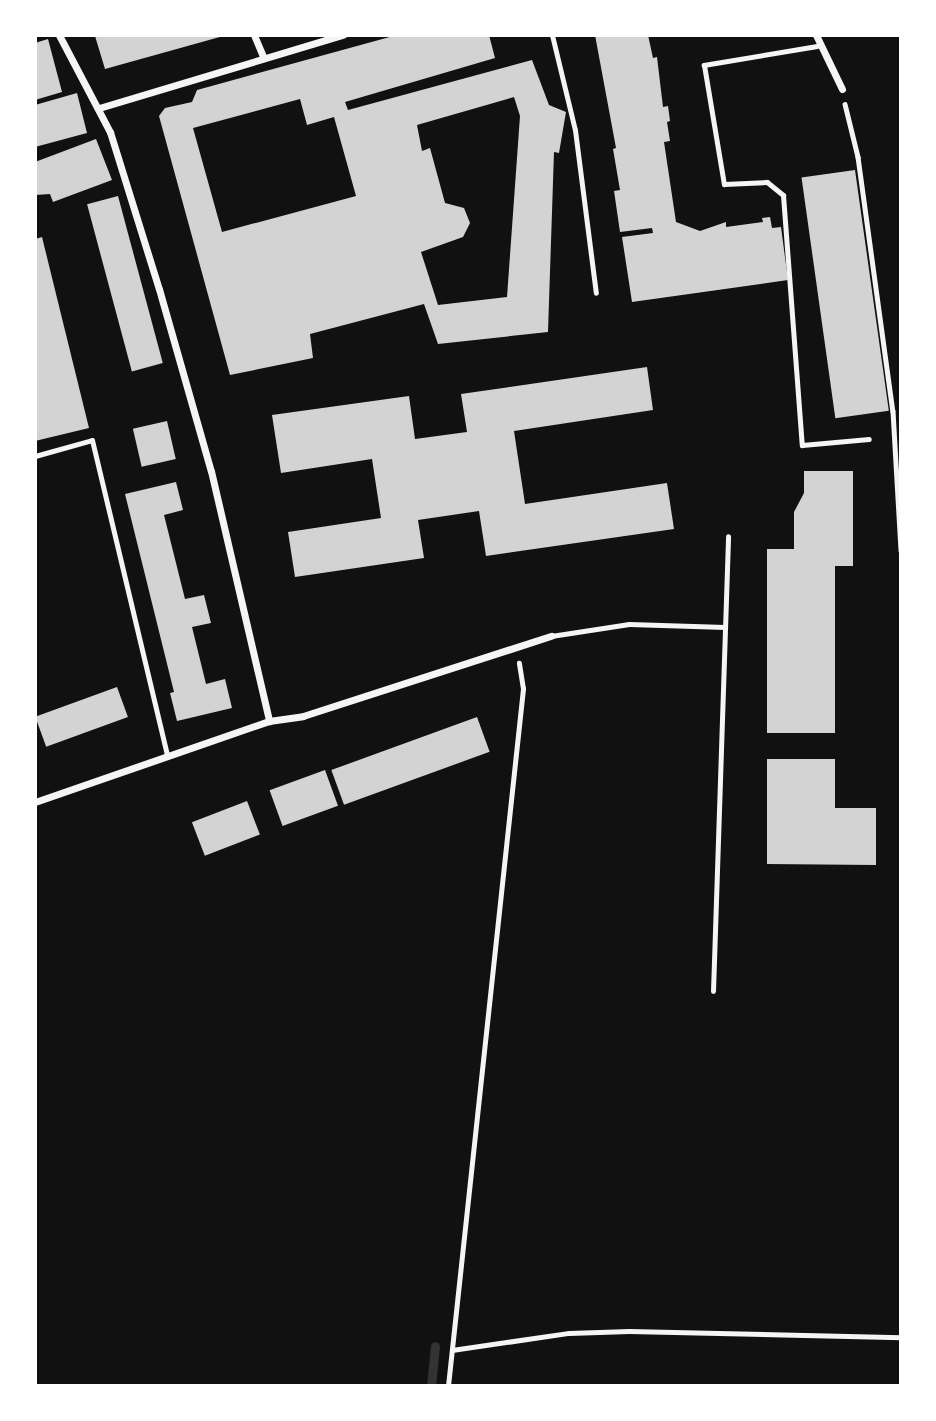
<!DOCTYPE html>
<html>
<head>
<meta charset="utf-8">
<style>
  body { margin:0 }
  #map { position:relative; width:936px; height:1421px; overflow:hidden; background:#111; font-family:"Asap Condensed",sans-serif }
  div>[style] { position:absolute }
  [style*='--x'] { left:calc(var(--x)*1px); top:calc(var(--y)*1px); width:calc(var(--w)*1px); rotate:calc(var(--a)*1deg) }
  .stream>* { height:9px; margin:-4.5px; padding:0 4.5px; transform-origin:4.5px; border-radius:4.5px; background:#333 }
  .building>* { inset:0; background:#d3d3d3; transform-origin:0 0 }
  .path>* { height:4.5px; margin:-2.25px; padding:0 2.25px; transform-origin:2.25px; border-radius:2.25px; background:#f5f5f5 }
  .service>* { height:5px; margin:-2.5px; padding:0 2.5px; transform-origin:2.5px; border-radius:2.5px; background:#f5f5f5 }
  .minor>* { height:7px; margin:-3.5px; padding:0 3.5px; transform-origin:3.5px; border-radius:3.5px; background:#f5f5f5 }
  span { translate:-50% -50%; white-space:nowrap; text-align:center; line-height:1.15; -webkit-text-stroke:5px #fff; paint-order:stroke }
  .frame { position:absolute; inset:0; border:37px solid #fff; pointer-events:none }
</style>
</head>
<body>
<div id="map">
  <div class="stream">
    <div style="--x:431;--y:1386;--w:40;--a:-84.3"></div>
  </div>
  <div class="building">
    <div style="clip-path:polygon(227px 35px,105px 69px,95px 36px,97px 35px)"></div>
    <div style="clip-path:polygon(evenodd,397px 35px,489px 35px,495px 58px,345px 102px,348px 110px,532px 60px,549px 105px,566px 112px,559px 153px,554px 152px,548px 332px,438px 344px,424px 304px,310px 334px,313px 358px,230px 375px,159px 116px,165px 108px,192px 102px,197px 90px,397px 35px,514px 97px,520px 116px,507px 297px,438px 305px,421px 252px,463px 237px,470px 223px,464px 208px,445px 203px,430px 148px,422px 151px,417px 125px,514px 97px,397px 35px,300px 99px,307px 125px,334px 117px,356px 196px,222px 232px,193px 128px,300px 99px)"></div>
    <div style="clip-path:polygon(595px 35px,648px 35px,653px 58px,657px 57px,663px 107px,668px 106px,670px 121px,667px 122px,670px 141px,664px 142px,676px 222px,700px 231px,726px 222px,726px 227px,763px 222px,762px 218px,770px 217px,772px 228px,781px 227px,788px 280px,632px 302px,622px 237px,653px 233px,652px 228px,620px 232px,614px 191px,620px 190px,613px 149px,616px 148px)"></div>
    <div style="clip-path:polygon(48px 39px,62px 92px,35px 100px,35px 43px)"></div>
    <div style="clip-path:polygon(77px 93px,87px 133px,35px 147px,35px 105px)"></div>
    <div style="clip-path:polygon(96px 139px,112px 180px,53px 202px,50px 194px,35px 195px,35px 162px)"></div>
    <div style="left:855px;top:170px;width:243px;height:54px;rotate:82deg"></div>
    <div style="left:118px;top:196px;width:173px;height:32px;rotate:75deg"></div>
    <div style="clip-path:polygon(42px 237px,89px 428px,35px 441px,35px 239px)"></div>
    <div style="clip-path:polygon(647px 367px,653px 410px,514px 431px,525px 504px,667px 483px,674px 529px,486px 556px,479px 511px,418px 520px,424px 558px,295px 577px,288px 532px,381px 518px,372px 459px,281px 473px,272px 415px,409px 396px,415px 439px,467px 432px,461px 394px)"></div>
    <div style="left:167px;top:421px;width:39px;height:35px;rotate:77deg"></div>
    <div style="clip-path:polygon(804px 471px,853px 471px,853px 566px,835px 566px,835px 733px,767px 733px,767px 549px,794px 549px,794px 512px,804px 493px)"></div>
    <div style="clip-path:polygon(176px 482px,183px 510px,164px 515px,185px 599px,204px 595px,211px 623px,192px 627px,206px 684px,225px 679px,232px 708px,177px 721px,170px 693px,174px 692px,125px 494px)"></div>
    <div style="left:117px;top:687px;width:32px;height:87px;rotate:70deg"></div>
    <div style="left:477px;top:717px;width:37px;height:155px;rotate:70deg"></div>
    <div style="clip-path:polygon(767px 759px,835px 759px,835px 808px,876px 808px,876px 865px,767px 864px)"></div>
    <div style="left:325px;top:770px;width:38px;height:59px;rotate:70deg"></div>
    <div style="left:247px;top:801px;width:36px;height:59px;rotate:69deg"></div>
  </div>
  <div class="path">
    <div style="--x:845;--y:104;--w:55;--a:76.2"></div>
    <div style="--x:858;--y:157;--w:256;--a:82.2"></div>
    <div style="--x:893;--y:411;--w:140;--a:86.7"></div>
    <div style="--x:452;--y:1350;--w:118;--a:-8.3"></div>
    <div style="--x:569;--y:1333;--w:60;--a:-1.9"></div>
    <div style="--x:629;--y:1331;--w:272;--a:1.3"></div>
    <div style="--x:448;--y:1386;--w:701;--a:-83.86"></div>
    <div style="--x:523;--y:689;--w:26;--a:-99"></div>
  </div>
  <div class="service">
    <div style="--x:552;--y:35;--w:98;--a:76.4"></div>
    <div style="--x:575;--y:130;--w:164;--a:82.7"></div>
    <div style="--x:817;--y:46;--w:115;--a:170.5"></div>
    <div style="--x:704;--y:65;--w:121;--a:80.5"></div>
    <div style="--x:724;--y:184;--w:43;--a:-2.7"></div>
    <div style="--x:767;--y:182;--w:21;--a:39"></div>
    <div style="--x:783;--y:195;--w:251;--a:85.7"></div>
    <div style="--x:802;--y:445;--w:67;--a:-5.1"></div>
    <div style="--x:35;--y:456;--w:59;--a:-15.7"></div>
    <div style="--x:92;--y:440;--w:324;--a:76.6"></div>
    <div style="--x:551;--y:636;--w:79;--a:-8.7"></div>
    <div style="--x:629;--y:624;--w:96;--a:1.8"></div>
    <div style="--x:713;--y:991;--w:455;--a:-88.1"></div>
  </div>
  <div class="minor">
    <div style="--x:59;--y:35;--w:110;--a:62.3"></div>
    <div style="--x:110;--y:132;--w:164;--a:72.7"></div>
    <div style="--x:159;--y:289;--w:189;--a:74.1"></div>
    <div style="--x:211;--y:471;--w:257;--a:76.9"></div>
    <div style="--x:254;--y:35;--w:25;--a:67"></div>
    <div style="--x:816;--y:35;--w:60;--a:64.3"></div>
    <div style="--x:99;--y:108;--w:255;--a:-16.7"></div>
    <div style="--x:35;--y:802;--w:248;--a:-19.1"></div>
    <div style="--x:269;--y:721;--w:34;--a:-8"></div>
    <div style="--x:303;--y:716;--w:261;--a:-17.9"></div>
  </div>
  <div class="frame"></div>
</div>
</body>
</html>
